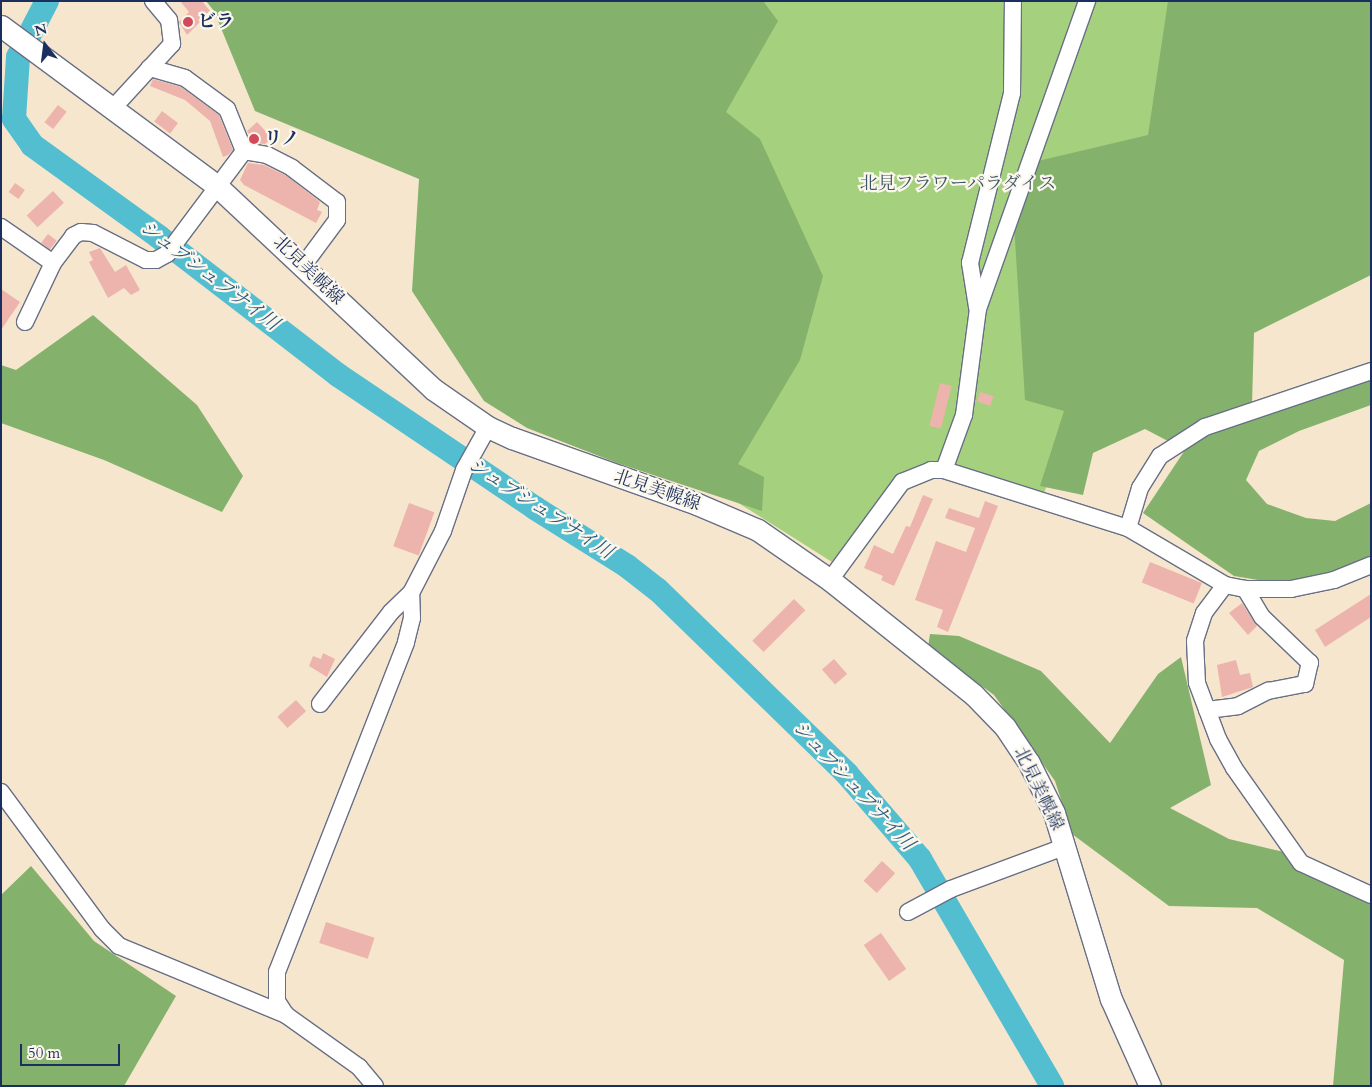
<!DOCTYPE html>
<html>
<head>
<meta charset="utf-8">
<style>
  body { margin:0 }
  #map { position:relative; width:1372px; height:1087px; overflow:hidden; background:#f6e6ce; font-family:Cardo,"Noto Serif JP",serif }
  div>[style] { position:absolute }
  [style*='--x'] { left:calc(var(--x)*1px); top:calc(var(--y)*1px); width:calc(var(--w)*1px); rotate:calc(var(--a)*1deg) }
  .green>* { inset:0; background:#a5d07d }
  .forest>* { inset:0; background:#84b26c }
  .river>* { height:24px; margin:-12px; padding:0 12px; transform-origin:12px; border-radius:12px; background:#54bed1 }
  .building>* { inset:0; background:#ecb4ad; transform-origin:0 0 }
  .roads { filter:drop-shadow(1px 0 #686f85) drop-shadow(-1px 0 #686f85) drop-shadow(0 1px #686f85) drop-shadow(0 -1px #686f85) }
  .minor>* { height:16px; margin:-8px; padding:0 8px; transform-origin:8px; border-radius:8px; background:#fff }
  .major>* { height:21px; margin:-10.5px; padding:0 10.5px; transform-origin:10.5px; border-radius:10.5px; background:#fff }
  .dots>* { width:14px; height:14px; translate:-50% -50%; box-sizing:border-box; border:2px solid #fbf7ec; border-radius:50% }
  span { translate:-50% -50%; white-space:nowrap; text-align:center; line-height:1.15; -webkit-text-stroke:4.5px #fbf7ec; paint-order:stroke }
  .poi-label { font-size:18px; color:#1b2f5e; font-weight:700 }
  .left { translate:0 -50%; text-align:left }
  .park-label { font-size:18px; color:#3e5766 }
  .street-label { font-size:18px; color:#1b2f5e }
  .water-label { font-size:19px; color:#2c5a80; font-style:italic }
  .frame { position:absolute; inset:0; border:2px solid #1b2f5e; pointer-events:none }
  .north { position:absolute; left:20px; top:20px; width:50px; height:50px; -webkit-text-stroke:4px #fbf7ec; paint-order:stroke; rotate:345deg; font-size:14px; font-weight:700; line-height:20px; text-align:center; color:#1b2f5e }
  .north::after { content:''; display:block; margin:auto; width:18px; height:22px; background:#1b2f5e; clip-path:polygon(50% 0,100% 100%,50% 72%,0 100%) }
  .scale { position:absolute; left:20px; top:1044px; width:100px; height:22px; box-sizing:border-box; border:2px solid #1b2f5e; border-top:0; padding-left:6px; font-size:15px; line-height:18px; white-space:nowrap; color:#1b2f5e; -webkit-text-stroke:4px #fbf7ec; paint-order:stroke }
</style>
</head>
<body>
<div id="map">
  <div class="green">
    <div style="clip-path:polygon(684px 1px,1209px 1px,1075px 413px,1044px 493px,934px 464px,880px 500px,832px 562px,721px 492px,714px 128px)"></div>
  </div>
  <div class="forest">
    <div style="clip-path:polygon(206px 1px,763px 1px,778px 21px,726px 112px,760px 139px,823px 276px,800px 360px,738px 464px,764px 477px,762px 511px,617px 463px,527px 428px,484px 401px,412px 291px,419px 179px,255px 111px,214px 11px)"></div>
    <div style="clip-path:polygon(1168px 1px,1371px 1px,1371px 275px,1254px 333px,1252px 404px,1371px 377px,1371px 405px,1299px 431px,1259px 451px,1246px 480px,1267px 504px,1306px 518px,1335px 521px,1371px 503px,1371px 558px,1308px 580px,1270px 582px,1234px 576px,1143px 513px,1185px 450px,1145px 429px,1093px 453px,1083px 495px,1040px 486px,1064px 411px,1025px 400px,1014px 224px,1038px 161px,1148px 135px)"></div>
    <div style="clip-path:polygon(93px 315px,197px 405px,243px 476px,222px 512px,104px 460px,1px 423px,1px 365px,16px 370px)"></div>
    <div style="clip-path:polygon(930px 634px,959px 636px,1041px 671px,1110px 743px,1158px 674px,1181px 657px,1211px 785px,1170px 808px,1229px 839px,1284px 852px,1371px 895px,1371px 1086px,1333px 1086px,1344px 960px,1257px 908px,1169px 906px,1072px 834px,1055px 781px,994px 695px,928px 647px)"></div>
    <div style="clip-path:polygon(31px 866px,94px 941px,176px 996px,124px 1086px,1px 1086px,1px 895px)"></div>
  </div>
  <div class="river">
    <div style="--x:47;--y:1;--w:63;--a:117.4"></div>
    <div style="--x:18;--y:57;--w:62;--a:93.7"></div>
    <div style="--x:14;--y:119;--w:32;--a:55"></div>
    <div style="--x:32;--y:145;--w:157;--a:35.9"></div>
    <div style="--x:159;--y:237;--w:226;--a:37.6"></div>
    <div style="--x:338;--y:375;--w:238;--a:34"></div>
    <div style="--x:535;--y:508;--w:109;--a:32.2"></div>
    <div style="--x:627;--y:566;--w:39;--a:38"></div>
    <div style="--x:658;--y:590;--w:264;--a:44.2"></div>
    <div style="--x:847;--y:774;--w:112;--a:49.3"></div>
    <div style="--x:920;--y:859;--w:263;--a:59.8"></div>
  </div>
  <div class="building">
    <div style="clip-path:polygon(180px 1px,202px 1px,210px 11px,198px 20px,200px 22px,187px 35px,179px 22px,189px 12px)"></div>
    <div style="clip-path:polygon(153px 79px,181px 87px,219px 115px,233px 150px,228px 155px,223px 157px,210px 121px,185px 100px,150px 86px)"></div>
    <div style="left:58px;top:105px;width:11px;height:22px;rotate:38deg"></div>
    <div style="left:162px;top:111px;width:20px;height:13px;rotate:37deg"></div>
    <div style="clip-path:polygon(257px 122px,272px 138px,265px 144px,254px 143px,247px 131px)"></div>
    <div style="clip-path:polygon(248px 163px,264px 165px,287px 176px,320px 202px,317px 210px,322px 212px,316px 223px,244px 185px,240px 180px)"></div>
    <div style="left:15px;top:183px;width:12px;height:11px;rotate:35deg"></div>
    <div style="left:53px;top:191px;width:16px;height:36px;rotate:47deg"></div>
    <div style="left:48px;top:234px;width:11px;height:11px;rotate:38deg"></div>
    <div style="clip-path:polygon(100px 248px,115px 272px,126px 265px,140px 290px,131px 295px,124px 288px,108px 298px,89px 262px,93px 260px,89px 252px)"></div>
    <div style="clip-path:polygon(1px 289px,20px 302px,1px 330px)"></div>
    <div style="left:940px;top:383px;width:12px;height:44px;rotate:14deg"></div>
    <div style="left:980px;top:392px;width:14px;height:10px;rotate:17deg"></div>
    <div style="clip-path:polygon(923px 495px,933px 499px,894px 586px,881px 580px,883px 576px,864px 568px,874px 545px,893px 554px,906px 526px,910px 527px)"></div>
    <div style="clip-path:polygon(985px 501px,998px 506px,948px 632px,937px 627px,943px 610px,915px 600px,936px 541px,966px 552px,975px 528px,945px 518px,949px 508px,979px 518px)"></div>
    <div style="left:409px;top:503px;width:27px;height:46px;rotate:20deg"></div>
    <div style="left:1150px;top:562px;width:56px;height:22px;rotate:22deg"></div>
    <div style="clip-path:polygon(1371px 594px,1371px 617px,1325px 647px,1315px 630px)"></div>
    <div style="left:794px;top:599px;width:16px;height:59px;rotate:45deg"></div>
    <div style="clip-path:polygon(1242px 603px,1257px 626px,1248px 635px,1229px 613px)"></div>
    <div style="clip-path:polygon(323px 653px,335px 659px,327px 677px,309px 666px,313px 656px,321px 659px)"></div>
    <div style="left:834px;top:659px;width:20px;height:16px;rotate:49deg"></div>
    <div style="clip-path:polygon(1236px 660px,1240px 675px,1250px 673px,1253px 687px,1222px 697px,1217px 665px)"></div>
    <div style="left:296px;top:700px;width:15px;height:25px;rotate:48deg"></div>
    <div style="left:882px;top:861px;width:18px;height:27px;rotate:43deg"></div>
    <div style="left:326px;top:922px;width:51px;height:22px;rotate:18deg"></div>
    <div style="left:881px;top:933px;width:44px;height:21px;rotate:55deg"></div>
  </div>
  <div class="roads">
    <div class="minor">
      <div style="--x:114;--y:107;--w:86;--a:-47.4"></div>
      <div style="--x:172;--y:44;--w:24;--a:-97"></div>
      <div style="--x:169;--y:20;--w:25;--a:-130"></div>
      <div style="--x:244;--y:151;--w:23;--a:10"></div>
      <div style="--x:267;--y:155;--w:28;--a:27"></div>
      <div style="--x:292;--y:168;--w:56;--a:37.1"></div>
      <div style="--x:337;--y:202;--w:18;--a:90"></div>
      <div style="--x:337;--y:220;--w:57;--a:126.5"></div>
      <div style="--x:1;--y:227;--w:63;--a:34.7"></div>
      <div style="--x:977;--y:307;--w:45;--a:-99"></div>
      <div style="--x:970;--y:263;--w:175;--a:-76.1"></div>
      <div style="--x:1012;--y:93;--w:92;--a:-89.4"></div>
      <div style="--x:25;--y:322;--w:65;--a:-64.6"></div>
      <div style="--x:53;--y:263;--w:34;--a:-53"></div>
      <div style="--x:73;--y:236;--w:9;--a:-27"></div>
      <div style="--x:81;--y:232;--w:12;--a:5"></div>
      <div style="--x:93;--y:233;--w:59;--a:27"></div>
      <div style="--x:146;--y:260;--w:10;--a:0"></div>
      <div style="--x:156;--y:260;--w:13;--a:-29"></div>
      <div style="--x:167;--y:254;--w:129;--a:-53.2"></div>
      <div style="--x:244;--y:151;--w:45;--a:-112"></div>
      <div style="--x:227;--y:109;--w:52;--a:-143.6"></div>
      <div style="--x:185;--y:78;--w:37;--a:-164"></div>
      <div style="--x:944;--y:470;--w:59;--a:-70"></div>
      <div style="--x:964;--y:415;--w:107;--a:-82.5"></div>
      <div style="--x:978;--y:309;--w:327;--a:-70.5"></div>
      <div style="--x:1128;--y:528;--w:42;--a:-73.3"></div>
      <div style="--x:1140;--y:488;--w:38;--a:-58"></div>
      <div style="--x:1160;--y:456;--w:54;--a:-32.8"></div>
      <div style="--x:1205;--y:427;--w:175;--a:-18.6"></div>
      <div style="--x:830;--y:580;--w:122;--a:-53.7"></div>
      <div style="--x:902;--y:482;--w:31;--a:-22"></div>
      <div style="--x:931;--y:470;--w:13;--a:0"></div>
      <div style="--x:944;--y:470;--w:193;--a:17.5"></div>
      <div style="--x:1128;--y:528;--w:113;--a:30.4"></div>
      <div style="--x:1225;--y:585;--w:20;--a:11"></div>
      <div style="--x:1245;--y:589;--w:46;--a:0"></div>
      <div style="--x:1291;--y:589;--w:44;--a:-11.8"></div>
      <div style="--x:1334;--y:580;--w:40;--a:-22"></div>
      <div style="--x:1225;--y:585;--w:35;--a:127"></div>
      <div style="--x:1204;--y:613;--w:29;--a:108"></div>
      <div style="--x:1195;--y:641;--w:42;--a:87.3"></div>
      <div style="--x:1197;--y:683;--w:60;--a:69.4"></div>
      <div style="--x:1218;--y:739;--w:33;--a:61"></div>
      <div style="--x:1234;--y:768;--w:116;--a:54.8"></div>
      <div style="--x:1301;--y:863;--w:77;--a:24.6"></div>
      <div style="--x:320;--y:704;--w:116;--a:-52.3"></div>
      <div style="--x:391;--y:612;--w:28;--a:-44"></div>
      <div style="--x:1207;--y:710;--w:31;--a:-7"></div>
      <div style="--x:1238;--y:706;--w:34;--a:-27"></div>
      <div style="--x:1268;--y:691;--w:38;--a:-11"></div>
      <div style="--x:1305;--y:684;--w:22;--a:-77"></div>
      <div style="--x:1310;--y:663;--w:66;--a:-136.2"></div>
      <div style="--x:1262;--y:617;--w:33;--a:-121"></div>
      <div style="--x:1;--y:792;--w:170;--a:53.6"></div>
      <div style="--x:102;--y:929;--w:24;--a:45"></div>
      <div style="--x:119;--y:946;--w:181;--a:22.4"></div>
      <div style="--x:286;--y:1015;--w:90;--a:35.5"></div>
      <div style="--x:359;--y:1067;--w:25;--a:50"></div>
      <div style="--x:908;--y:912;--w:49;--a:-28.1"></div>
      <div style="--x:951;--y:889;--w:121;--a:-20.4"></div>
      <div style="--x:286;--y:1015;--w:17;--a:-123"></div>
      <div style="--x:277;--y:1001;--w:29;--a:-90"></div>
      <div style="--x:277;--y:972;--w:354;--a:-68.6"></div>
      <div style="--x:406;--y:642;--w:25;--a:-76"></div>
      <div style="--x:412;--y:618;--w:25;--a:-92"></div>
      <div style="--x:411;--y:593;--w:70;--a:-62.7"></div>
      <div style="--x:443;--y:531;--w:65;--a:-71"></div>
      <div style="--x:464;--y:470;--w:49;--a:-60.8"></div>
    </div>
    <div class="major">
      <div style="--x:1;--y:26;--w:269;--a:36.5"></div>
      <div style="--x:217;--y:186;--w:296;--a:43.2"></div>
      <div style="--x:433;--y:389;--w:67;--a:34.6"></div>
      <div style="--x:488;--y:427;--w:26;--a:25"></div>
      <div style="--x:512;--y:438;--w:196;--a:19.6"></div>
      <div style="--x:697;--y:504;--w:66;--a:23.1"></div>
      <div style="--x:758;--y:530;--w:88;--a:34.8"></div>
      <div style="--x:830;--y:580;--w:184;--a:38.6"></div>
      <div style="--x:974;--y:695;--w:45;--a:45.9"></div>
      <div style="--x:1005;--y:727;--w:43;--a:56.3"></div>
      <div style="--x:1029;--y:763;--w:56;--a:63.4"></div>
      <div style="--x:1054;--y:813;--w:195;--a:73"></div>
      <div style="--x:1111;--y:999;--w:95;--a:65.9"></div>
    </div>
  </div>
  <div class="dots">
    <div style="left:188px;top:22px;background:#d1495b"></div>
    <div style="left:254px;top:139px;background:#d1495b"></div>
  </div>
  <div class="poi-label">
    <span class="left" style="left:198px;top:22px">ビラ</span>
    <span class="left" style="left:264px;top:139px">リノ</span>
  </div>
  <div class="park-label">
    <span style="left:958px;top:184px">北見フラワーパラダイス</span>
  </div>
  <div class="street-label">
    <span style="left:308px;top:271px;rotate:44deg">北見美幌線</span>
    <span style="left:657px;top:491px;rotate:19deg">北見美幌線</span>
    <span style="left:1038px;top:789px;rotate:64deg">北見美幌線</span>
  </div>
  <div class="water-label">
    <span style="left:209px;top:276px;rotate:37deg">シュブシュブナイ川</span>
    <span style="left:540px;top:509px;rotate:33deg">シュブシュブナイ川</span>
    <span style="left:853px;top:786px;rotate:47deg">シュブシュブナイ川</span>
  </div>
  <div class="frame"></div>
  <div class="north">N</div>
  <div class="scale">50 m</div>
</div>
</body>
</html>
